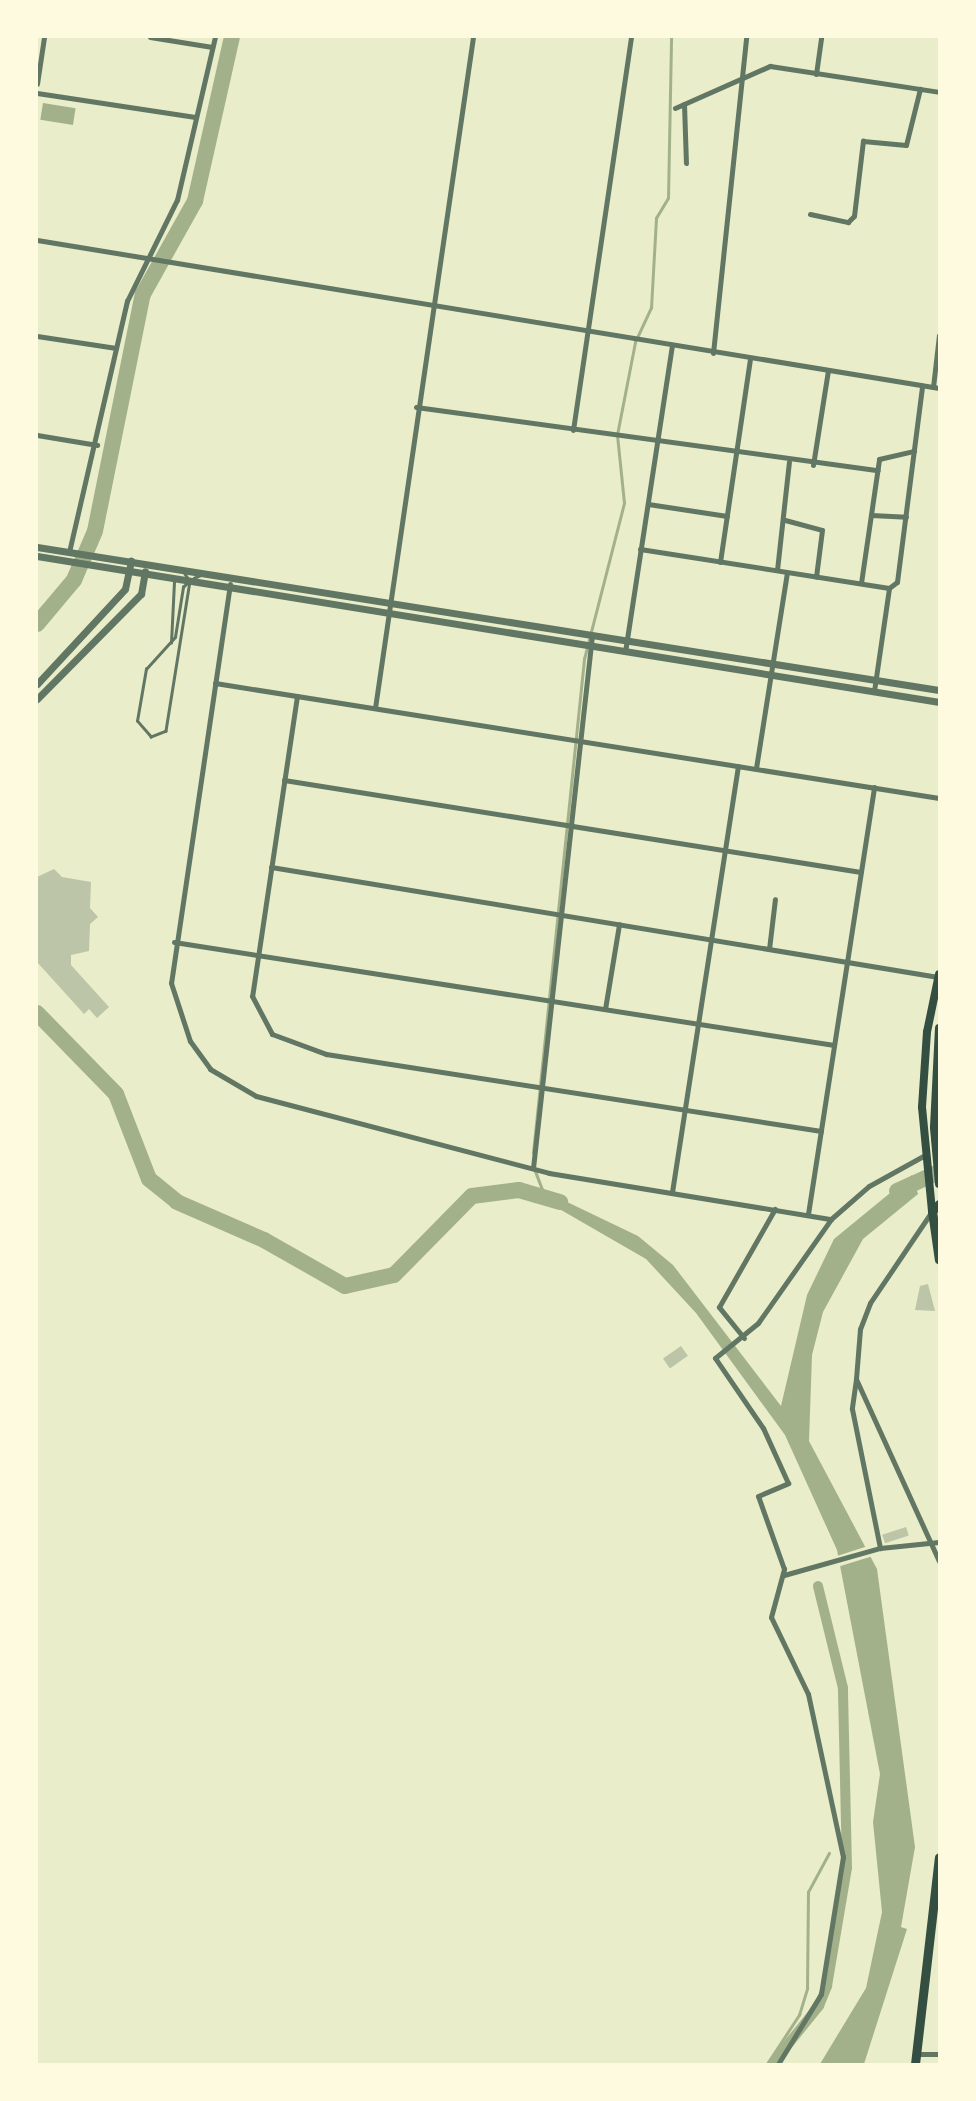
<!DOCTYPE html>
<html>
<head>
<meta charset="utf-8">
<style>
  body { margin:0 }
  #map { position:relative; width:976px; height:2101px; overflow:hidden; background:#e9edc9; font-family:"Sofia Sans Condensed",sans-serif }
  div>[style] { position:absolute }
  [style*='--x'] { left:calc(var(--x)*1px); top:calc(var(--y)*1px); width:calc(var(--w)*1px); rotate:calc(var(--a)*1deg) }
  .water>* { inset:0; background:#a3b18a; transform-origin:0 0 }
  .pier>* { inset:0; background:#e9edc9 }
  .stream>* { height:2.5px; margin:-1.25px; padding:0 1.25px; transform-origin:1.25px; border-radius:1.25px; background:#a3b18a }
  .canal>* { height:10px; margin:-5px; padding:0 5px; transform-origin:5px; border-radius:5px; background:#a3b18a }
  .river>* { height:16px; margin:-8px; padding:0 8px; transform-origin:8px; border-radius:8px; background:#a3b18a }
  .building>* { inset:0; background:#bcc5a7; transform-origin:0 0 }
  .service>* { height:2.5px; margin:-1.25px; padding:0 1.25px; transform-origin:1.25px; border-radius:1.25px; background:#617663 }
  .minor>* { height:5px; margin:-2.5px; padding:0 2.5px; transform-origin:2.5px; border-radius:2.5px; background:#617663 }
  .tertiary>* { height:7px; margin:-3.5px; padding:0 3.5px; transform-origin:3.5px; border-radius:3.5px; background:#617663 }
  .secondary>* { height:8px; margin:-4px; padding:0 4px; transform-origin:4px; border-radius:4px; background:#344e41 }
  .trunk>* { height:9px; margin:-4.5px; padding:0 4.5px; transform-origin:4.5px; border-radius:4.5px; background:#344e41 }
  span { translate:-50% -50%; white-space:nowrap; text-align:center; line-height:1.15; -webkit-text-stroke:7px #fefae0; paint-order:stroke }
  .frame { position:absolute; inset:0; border:38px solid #fefae0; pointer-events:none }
</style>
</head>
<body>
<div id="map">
  <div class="water">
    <div style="left:43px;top:103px;width:33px;height:17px;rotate:9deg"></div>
    <div style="clip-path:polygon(912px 1175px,918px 1194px,863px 1239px,823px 1312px,812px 1355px,809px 1441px,877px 1569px,915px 1847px,901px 1927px,907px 1929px,864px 2064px,820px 2064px,866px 1988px,882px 1912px,873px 1822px,880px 1774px,837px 1550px,785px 1435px,696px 1313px,646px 1259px,549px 1203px,540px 1189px,638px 1236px,673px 1265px,781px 1406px,807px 1295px,834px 1239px)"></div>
  </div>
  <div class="pier">
    <div style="clip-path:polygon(868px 1546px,873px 1556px,834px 1568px,834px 1557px)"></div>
  </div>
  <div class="stream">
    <div style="--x:533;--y:1153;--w:497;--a:-84.1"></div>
    <div style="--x:584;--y:659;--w:161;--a:-75.6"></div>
    <div style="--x:624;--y:503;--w:68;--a:-95.9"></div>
    <div style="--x:617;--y:435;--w:95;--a:-79"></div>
    <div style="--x:635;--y:342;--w:38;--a:-65"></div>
    <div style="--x:651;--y:308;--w:90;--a:-86.8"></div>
    <div style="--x:656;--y:218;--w:23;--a:-59"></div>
    <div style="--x:668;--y:198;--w:161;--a:-88.9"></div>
    <div style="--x:535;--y:1170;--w:25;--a:69"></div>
    <div style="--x:767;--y:2064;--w:59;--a:-56.9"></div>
    <div style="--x:799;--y:2015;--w:28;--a:-73"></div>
    <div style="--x:807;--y:1988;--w:96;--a:-89.4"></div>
    <div style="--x:808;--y:1892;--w:44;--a:-61.7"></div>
  </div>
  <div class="canal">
    <div style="--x:772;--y:2064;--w:75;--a:-51"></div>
    <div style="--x:819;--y:2006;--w:22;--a:-68"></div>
    <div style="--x:827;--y:1986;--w:120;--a:-80.4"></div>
    <div style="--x:847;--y:1868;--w:180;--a:-91.3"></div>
    <div style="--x:843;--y:1688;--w:105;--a:-103.8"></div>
  </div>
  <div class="river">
    <div style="--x:37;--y:624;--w:57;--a:-49.9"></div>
    <div style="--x:74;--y:580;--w:53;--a:-66.8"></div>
    <div style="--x:95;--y:531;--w:242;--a:-78.6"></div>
    <div style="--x:143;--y:294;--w:107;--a:-60.8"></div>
    <div style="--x:195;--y:201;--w:168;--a:-77.3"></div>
    <div style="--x:37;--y:1013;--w:113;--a:45.7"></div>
    <div style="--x:116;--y:1094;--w:91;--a:68.8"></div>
    <div style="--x:149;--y:1179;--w:36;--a:39"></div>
    <div style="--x:177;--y:1202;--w:95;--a:23.6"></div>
    <div style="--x:264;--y:1240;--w:93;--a:29.6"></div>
    <div style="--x:345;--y:1286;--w:50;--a:-12.7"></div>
    <div style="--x:394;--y:1275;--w:111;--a:-45.4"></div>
    <div style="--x:472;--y:1196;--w:47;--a:-7.3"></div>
    <div style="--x:519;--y:1190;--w:43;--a:16.3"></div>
    <div style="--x:897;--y:1191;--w:46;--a:-24.3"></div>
  </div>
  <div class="building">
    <div style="clip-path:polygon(54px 869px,62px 877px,91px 882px,90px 908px,98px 917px,90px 924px,89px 951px,71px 955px,71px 965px,109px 1007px,97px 1018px,89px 1009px,84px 1014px,37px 962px,37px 877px)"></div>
    <div style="clip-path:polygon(928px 1284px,935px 1311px,915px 1310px,920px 1286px)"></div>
    <div style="left:681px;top:1346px;width:12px;height:22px;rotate:55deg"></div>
    <div style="left:906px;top:1527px;width:9px;height:25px;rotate:72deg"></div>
  </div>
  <div class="service">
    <div style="--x:185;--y:574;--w:9;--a:54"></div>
    <div style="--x:190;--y:581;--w:152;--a:99.1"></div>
    <div style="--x:166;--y:731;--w:16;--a:158"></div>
    <div style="--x:151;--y:737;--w:21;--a:-131"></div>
    <div style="--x:137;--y:721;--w:53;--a:-80.2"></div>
    <div style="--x:146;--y:669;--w:43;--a:-47.8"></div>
    <div style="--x:175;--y:637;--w:51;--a:-80.9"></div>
    <div style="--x:183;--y:587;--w:6;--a:-45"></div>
    <div style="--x:187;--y:583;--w:4;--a:-34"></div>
    <div style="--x:190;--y:581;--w:5;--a:-37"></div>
    <div style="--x:194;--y:578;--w:8;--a:-23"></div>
    <div style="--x:171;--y:643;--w:62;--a:-87.2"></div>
  </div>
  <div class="minor">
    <div style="--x:150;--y:37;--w:63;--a:9.2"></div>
    <div style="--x:816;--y:74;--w:37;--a:-82"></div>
    <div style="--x:37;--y:84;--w:48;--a:-81.5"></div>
    <div style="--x:37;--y:93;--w:160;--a:8.6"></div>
    <div style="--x:684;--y:104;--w:59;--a:88.1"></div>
    <div style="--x:675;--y:108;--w:104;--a:-23.9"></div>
    <div style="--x:770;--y:66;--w:171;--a:8.7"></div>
    <div style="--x:810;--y:214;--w:39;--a:12"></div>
    <div style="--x:848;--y:222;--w:8;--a:-45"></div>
    <div style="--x:854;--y:216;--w:76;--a:-83.2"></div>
    <div style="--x:863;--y:141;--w:43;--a:5.3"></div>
    <div style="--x:906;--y:145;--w:58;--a:-76"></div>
    <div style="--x:37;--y:240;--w:914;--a:9.32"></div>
    <div style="--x:37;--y:336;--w:80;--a:8.6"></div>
    <div style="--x:713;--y:353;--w:318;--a:-84"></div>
    <div style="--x:933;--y:387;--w:52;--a:-83.4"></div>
    <div style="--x:416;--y:407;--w:466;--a:7.8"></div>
    <div style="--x:573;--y:430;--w:397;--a:-81.6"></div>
    <div style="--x:37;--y:435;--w:61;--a:9.5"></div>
    <div style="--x:813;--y:465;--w:96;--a:-81"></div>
    <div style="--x:648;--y:504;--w:80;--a:8.6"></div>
    <div style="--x:871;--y:515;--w:35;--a:3"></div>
    <div style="--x:785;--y:520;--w:38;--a:15"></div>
    <div style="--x:822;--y:530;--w:47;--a:97.3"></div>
    <div style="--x:640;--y:549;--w:252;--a:8.9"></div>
    <div style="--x:889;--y:588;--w:10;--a:-37"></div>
    <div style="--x:897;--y:582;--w:198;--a:-82.7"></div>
    <div style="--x:69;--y:552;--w:258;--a:-77"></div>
    <div style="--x:127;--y:301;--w:113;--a:-63.7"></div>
    <div style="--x:177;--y:200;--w:167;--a:-76.9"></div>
    <div style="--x:720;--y:562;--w:206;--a:-81.6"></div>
    <div style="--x:777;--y:570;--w:109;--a:-83.7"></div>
    <div style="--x:861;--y:583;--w:125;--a:-81.7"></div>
    <div style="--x:879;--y:459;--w:36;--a:-13"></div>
    <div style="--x:230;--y:584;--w:403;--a:98.4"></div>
    <div style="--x:171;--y:983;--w:61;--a:71.9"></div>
    <div style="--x:190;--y:1041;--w:34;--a:54"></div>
    <div style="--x:210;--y:1069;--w:53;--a:30.4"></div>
    <div style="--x:256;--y:1096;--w:303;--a:14.7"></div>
    <div style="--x:549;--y:1173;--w:286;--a:9.3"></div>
    <div style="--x:625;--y:652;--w:310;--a:-81.3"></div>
    <div style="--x:215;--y:683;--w:733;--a:9.03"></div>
    <div style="--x:874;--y:691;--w:104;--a:-81.7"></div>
    <div style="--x:297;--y:696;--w:303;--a:98.5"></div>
    <div style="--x:252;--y:996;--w:43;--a:62.2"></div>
    <div style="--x:272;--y:1034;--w:58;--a:20.3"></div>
    <div style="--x:326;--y:1054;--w:501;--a:8.84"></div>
    <div style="--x:375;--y:708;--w:678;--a:-81.69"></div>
    <div style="--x:756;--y:768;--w:198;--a:-81"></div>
    <div style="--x:284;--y:780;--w:584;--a:9.06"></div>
    <div style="--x:271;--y:867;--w:676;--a:9.36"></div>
    <div style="--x:174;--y:942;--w:668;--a:8.87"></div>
    <div style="--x:769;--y:949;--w:50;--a:-83.2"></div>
    <div style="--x:605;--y:1009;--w:86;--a:-80.6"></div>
    <div style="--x:533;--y:1168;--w:536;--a:-83.68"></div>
    <div style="--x:672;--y:1192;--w:431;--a:-81.2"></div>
    <div style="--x:808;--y:1214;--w:432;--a:-81.2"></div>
    <div style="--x:930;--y:1214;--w:107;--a:124"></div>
    <div style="--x:870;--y:1303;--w:28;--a:111"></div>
    <div style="--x:860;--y:1329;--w:50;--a:94.6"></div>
    <div style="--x:856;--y:1379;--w:200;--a:65.5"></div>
    <div style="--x:744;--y:1338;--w:40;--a:-129"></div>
    <div style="--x:719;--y:1307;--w:113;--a:-60.3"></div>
    <div style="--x:856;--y:1379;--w:30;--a:98"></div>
    <div style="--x:852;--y:1409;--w:142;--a:78.6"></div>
    <div style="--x:880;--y:1548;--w:59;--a:-5.8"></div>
    <div style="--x:784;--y:1575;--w:100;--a:-15.7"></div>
    <div style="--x:916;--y:2054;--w:23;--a:0"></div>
    <div style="--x:778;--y:2064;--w:82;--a:-58.4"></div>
    <div style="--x:821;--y:1994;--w:139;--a:-80.9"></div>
    <div style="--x:843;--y:1857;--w:167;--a:-102.1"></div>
    <div style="--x:808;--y:1694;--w:85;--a:-115.7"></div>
    <div style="--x:771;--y:1617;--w:50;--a:-74.8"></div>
    <div style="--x:784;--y:1569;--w:77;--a:-109.6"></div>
    <div style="--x:758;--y:1496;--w:33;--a:-23"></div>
    <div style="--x:788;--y:1483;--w:60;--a:-114.4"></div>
    <div style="--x:763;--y:1428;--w:85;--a:-124.4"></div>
    <div style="--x:715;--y:1358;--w:55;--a:-39.1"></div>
    <div style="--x:758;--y:1323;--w:127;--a:-54.9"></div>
    <div style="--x:831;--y:1219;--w:50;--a:-41"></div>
    <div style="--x:869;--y:1186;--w:64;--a:-29"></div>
  </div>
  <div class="tertiary">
    <div style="--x:37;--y:547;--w:913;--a:9.01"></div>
    <div style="--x:37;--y:556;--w:914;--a:9.19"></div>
    <div style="--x:37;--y:684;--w:129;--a:-47.2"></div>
    <div style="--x:125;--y:589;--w:29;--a:-78"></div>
    <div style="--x:37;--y:699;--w:148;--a:-45.3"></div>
    <div style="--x:141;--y:594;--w:23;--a:-80"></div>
  </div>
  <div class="secondary">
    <div style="--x:939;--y:1028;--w:100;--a:92.9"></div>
    <div style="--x:934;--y:1128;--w:56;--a:84.9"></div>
    <div style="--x:932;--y:1211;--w:104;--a:-95.5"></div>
    <div style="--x:922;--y:1107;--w:75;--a:-86.2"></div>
    <div style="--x:927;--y:1032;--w:59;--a:-78.3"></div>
  </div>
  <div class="trunk">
    <div style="--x:939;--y:1204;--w:10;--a:135"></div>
    <div style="--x:932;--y:1211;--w:49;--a:81.9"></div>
    <div style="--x:915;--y:2064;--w:208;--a:-83.4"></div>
  </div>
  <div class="frame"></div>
</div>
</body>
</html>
